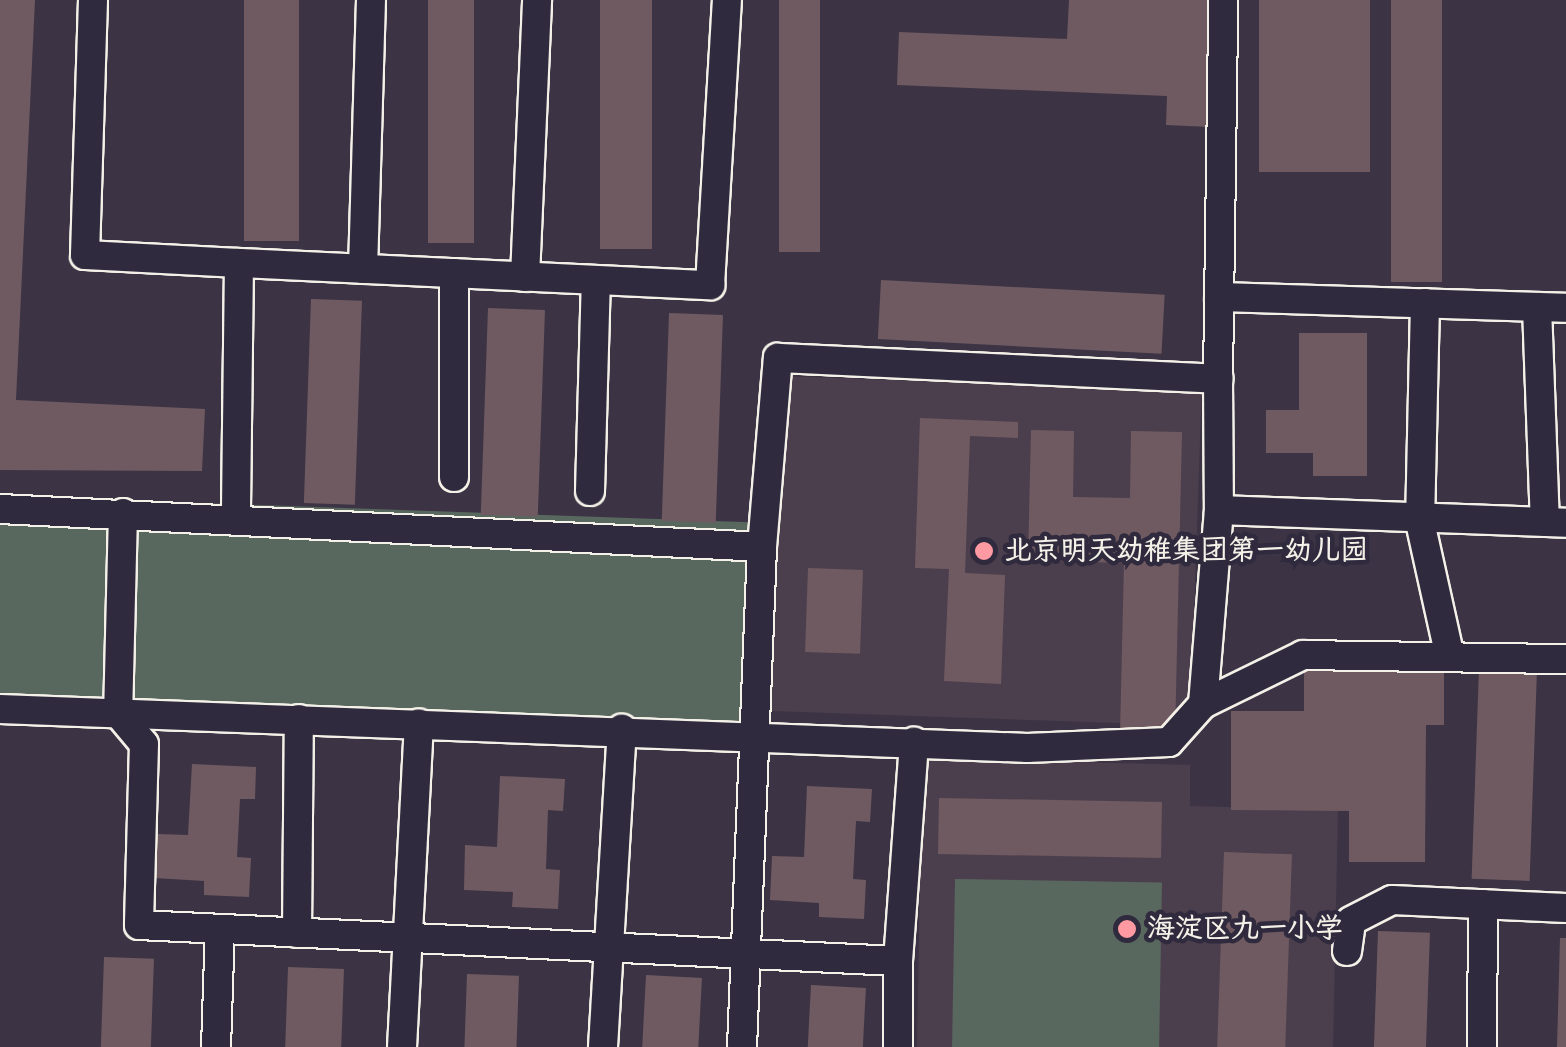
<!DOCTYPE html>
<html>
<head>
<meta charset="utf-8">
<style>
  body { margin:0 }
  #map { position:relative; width:1566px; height:1047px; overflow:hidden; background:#3c3444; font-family:"Architects Daughter","LXGW WenKai TC",sans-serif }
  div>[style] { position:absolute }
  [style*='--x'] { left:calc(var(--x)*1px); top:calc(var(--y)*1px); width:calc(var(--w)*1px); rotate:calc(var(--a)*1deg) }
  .built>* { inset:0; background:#4c3f4d; transform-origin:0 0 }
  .green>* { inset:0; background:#59685f; transform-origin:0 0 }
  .building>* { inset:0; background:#705a61; transform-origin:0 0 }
  .roads { filter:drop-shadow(2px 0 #f4f1e8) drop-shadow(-2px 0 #f4f1e8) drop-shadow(0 2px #f4f1e8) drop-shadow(0 -2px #f4f1e8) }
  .street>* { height:28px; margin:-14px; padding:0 14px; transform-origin:14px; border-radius:14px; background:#2f2a3d }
  .dots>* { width:28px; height:28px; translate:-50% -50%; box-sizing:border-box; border:5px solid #2f2a3d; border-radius:50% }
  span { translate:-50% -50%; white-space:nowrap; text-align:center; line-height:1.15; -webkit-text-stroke:9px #2f2a3d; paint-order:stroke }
  .poi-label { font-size:28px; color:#f4f1e8; font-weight:700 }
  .left { translate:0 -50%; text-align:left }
</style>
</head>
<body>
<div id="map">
  <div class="built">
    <div style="left:778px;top:376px;width:424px;height:335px;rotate:2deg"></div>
    <div style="clip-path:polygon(922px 758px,1190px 765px,1190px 806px,1338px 810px,1333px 1047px,917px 1047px)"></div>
  </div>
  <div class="green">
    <div style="left:0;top:496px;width:750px;height:207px;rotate:2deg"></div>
    <div style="left:955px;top:879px;width:207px;height:168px;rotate:1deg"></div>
  </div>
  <div class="building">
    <div style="clip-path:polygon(0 0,35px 0,16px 400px,205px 409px,202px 471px,0 470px)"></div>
    <div style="left:244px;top:0;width:55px;height:241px"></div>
    <div style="left:428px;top:0;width:46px;height:243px"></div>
    <div style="left:600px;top:0;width:52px;height:249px"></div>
    <div style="left:779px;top:0;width:41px;height:252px"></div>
    <div style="clip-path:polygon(1069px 0,1215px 0,1210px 127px,1166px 125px,1167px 96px,897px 85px,899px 32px,1067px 39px)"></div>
    <div style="left:1259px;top:0;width:111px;height:172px"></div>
    <div style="left:1391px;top:0;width:51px;height:282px"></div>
    <div style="left:881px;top:280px;width:284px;height:59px;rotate:3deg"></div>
    <div style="left:311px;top:299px;width:51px;height:204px;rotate:2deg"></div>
    <div style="left:488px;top:308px;width:57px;height:207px;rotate:2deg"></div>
    <div style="left:669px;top:313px;width:54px;height:208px;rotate:2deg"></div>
    <div style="clip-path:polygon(1299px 333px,1367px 333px,1367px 476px,1313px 476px,1313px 453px,1266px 453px,1266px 410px,1299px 410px)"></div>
    <div style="clip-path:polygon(920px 418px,1018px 422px,1018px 438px,970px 436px,965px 573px,1005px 575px,1001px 684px,944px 681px,949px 569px,915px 568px)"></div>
    <div style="clip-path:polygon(1031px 430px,1074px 431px,1073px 497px,1130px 498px,1131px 431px,1182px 432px,1175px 735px,1120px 734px,1124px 563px,1028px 560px)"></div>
    <div style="left:808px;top:568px;width:55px;height:84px;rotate:2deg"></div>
    <div style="clip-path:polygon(1304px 668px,1444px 669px,1444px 725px,1426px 725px,1425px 862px,1349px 862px,1349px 811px,1231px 810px,1231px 711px,1304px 711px)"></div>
    <div style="left:1479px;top:668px;width:58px;height:211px;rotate:2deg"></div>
    <div style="clip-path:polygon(192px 764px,256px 767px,255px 799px,240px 799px,237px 857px,251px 858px,249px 897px,204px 895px,204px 881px,155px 878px,157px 834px,188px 835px)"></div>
    <div style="clip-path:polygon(500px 776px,565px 779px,563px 811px,548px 810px,546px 869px,560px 870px,558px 909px,512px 907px,513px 892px,464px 890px,465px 845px,497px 847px)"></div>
    <div style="clip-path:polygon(807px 786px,872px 789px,870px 822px,856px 821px,853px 879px,866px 880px,864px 919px,819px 917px,819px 903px,770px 900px,772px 856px,804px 857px)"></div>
    <div style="left:939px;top:798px;width:223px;height:56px;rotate:1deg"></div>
    <div style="left:1224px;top:852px;width:68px;height:195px;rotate:2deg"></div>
    <div style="left:1378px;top:931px;width:52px;height:116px;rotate:2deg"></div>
    <div style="clip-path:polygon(1560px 938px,1566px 938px,1566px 1047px,1557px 1047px)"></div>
    <div style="left:104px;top:957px;width:50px;height:90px;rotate:2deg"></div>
    <div style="left:288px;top:967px;width:56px;height:80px;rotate:2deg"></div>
    <div style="left:467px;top:974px;width:52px;height:73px;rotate:2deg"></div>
    <div style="left:646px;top:975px;width:56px;height:72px;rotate:3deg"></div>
    <div style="left:811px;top:985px;width:55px;height:62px;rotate:3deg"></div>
  </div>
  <div class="roads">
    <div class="street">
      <div style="--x:93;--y:0;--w:255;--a:91.8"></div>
      <div style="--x:85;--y:255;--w:154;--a:3"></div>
      <div style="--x:239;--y:263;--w:254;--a:90.7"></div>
      <div style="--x:239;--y:263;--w:472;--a:2.7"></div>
      <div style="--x:710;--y:285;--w:286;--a:-86.6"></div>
      <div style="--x:363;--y:269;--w:269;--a:-88.3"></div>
      <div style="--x:454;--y:273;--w:204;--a:90"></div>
      <div style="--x:525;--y:277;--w:277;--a:-87.5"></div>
      <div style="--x:1219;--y:297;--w:347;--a:1.8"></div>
      <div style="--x:1425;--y:303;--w:219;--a:91.3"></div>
      <div style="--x:1420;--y:522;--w:138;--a:77.5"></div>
      <div style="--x:1537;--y:307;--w:215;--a:87.9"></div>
      <div style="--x:1218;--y:379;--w:379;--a:-89.2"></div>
      <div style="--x:590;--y:491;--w:211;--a:-88.4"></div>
      <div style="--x:0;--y:509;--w:763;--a:2.85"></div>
      <div style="--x:762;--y:547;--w:500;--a:92.29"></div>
      <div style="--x:123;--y:513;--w:200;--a:91.4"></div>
      <div style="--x:118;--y:713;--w:40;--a:50"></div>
      <div style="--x:144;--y:744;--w:181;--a:91.6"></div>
      <div style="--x:139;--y:925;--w:760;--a:2.72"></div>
      <div style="--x:898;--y:961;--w:86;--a:90"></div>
      <div style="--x:762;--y:547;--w:190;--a:-85.2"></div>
      <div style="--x:778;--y:358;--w:441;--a:2.7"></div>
      <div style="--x:1218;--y:379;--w:131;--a:89.6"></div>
      <div style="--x:1203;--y:704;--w:111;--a:-26.1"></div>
      <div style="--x:1303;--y:655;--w:263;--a:0.9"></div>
      <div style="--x:0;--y:709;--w:1028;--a:2.17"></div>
      <div style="--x:1027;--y:748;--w:142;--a:-2.4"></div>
      <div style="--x:1169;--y:742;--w:51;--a:-48.2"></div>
      <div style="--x:1203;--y:704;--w:195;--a:-85.3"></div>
      <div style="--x:1219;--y:510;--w:347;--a:2.1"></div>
      <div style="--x:297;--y:933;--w:214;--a:-89.5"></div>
      <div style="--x:1347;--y:951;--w:30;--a:-82"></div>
      <div style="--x:1351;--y:921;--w:46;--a:-27.1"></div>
      <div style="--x:1392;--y:900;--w:174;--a:2.6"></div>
      <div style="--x:898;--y:961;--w:220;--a:-85.8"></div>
      <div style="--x:216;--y:1047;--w:118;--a:-88.1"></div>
      <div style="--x:402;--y:1047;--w:324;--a:-87"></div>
      <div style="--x:603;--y:1047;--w:319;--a:-86.6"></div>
      <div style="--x:1482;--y:1047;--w:143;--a:-89.6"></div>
    </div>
  </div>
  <div class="dots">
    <div style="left:984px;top:551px;background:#ff9aa2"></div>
    <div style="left:1127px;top:929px;background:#ff9aa2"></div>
  </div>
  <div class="poi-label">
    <span class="left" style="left:1004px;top:551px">北京明天幼稚集团第一幼儿园</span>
    <span class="left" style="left:1147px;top:929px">海淀区九一小学</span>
  </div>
</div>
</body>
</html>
